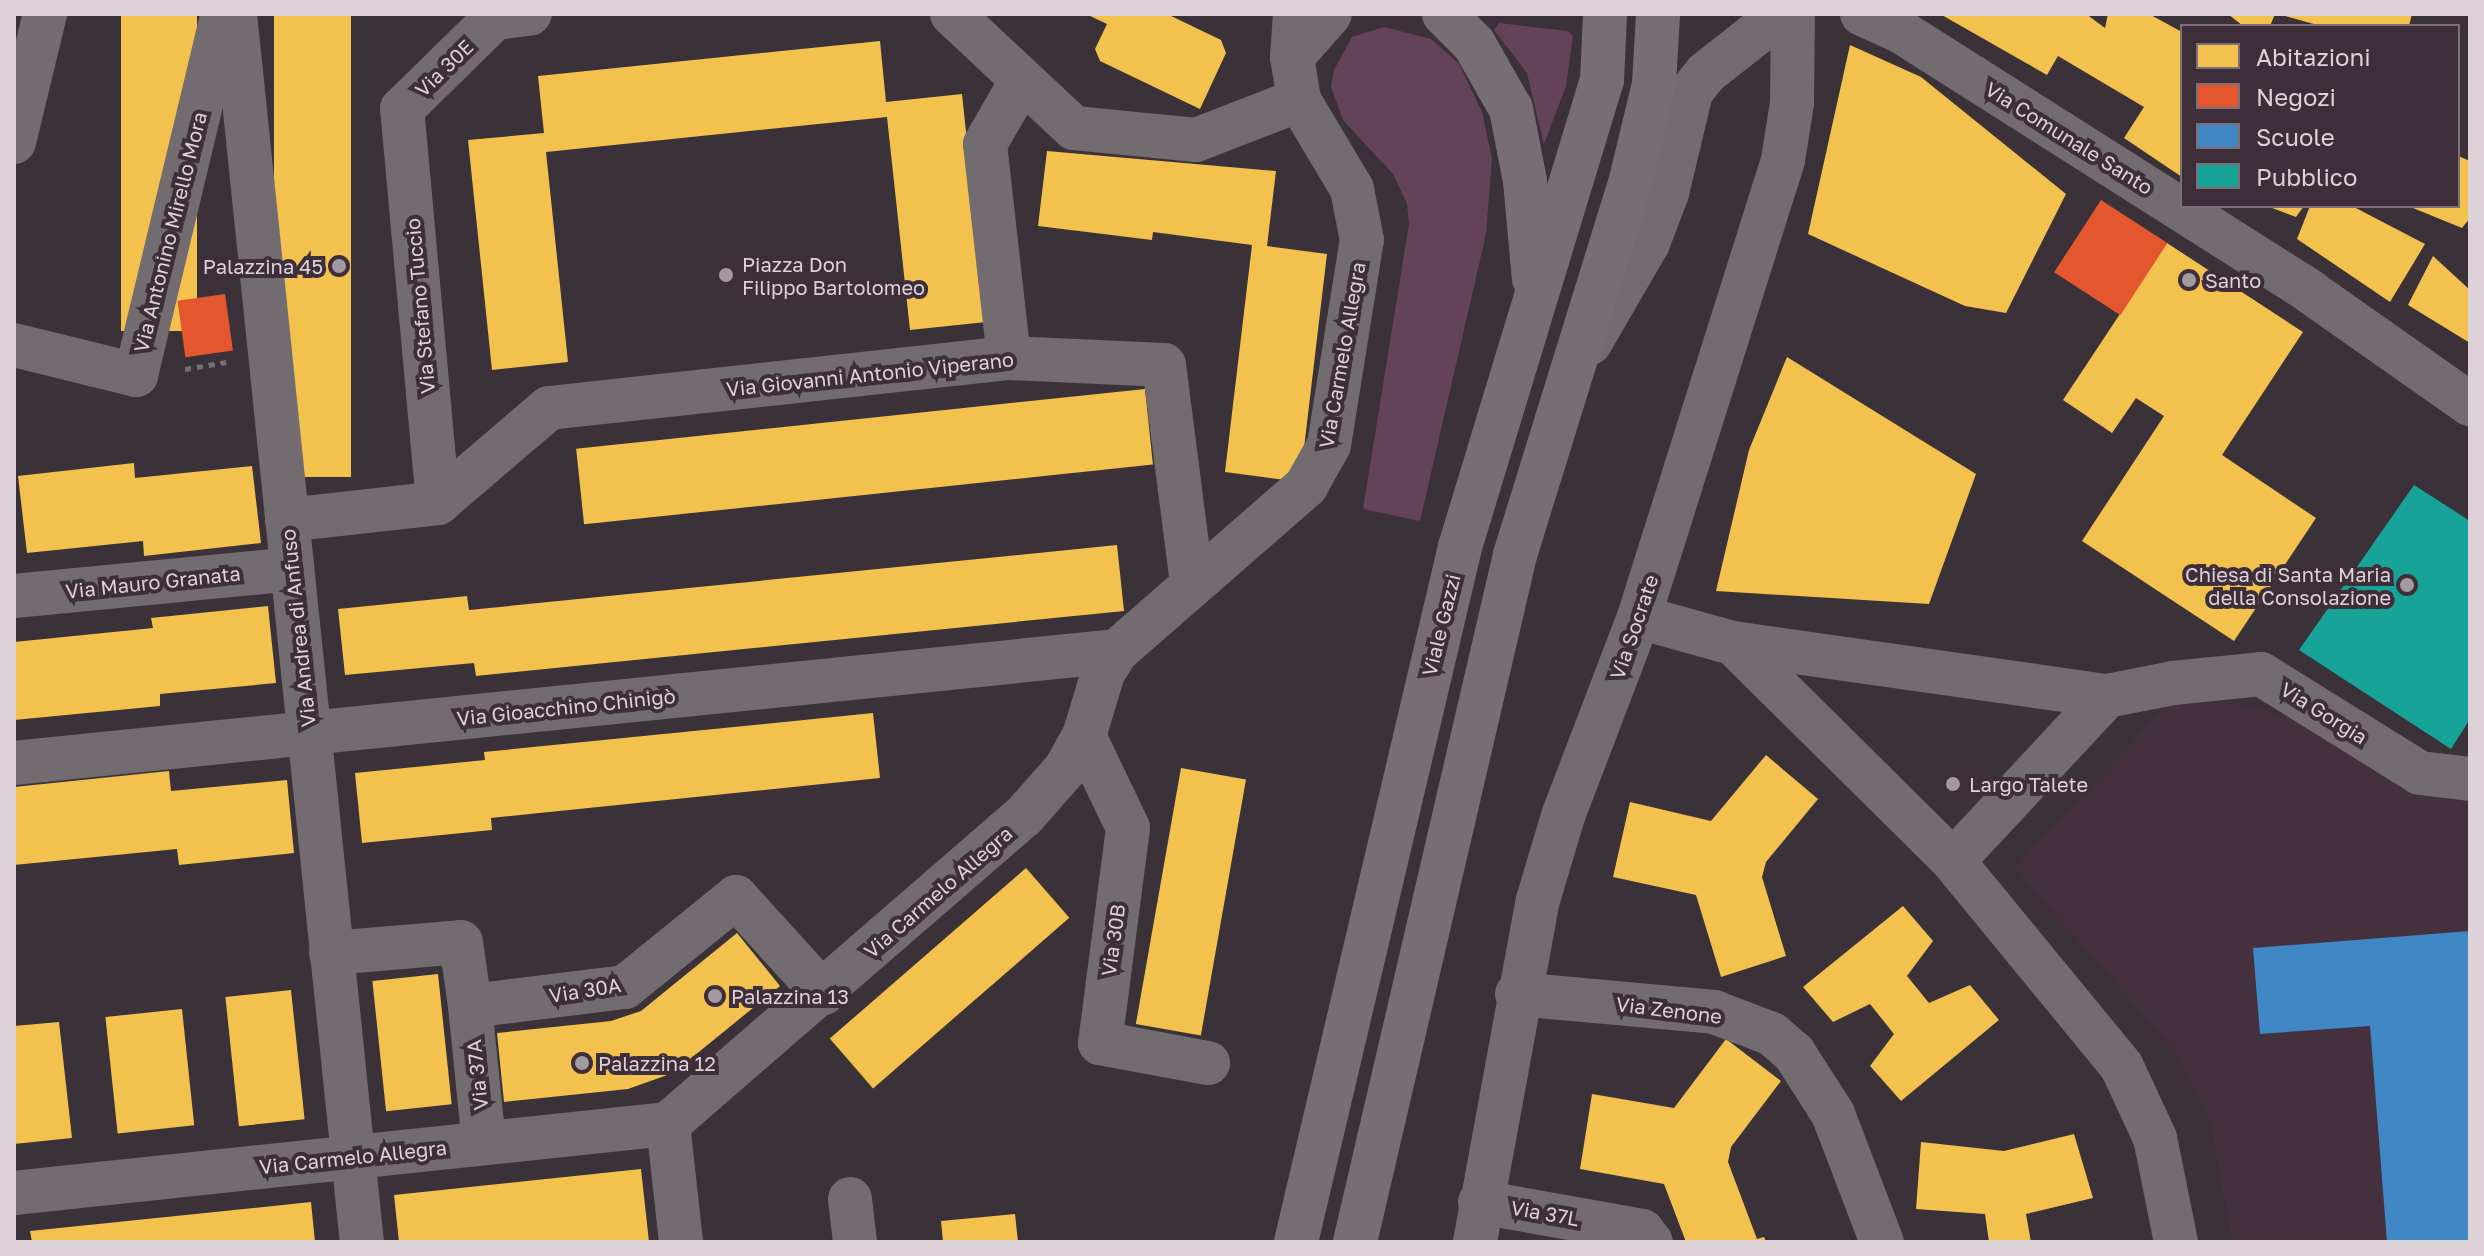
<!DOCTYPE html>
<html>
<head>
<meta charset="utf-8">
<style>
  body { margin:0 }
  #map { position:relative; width:2484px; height:1256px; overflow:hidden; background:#3a3238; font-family:"Golos Text",sans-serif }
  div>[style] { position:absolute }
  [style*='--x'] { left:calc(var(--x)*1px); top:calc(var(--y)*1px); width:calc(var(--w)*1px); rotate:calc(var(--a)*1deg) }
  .built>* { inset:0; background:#45313e }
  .green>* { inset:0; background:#64435a }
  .homes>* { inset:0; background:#f2c14e; transform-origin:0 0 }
  .shops>* { inset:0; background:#e4572e; transform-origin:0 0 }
  .schools>* { inset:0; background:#3f88c5 }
  .public>* { inset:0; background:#17a398 }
  .path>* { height:5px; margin-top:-2.5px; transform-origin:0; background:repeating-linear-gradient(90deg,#756e73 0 6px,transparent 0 12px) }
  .street>* { height:44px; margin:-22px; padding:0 22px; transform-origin:22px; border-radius:22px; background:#726b70 }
  .secondary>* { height:44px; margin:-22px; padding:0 22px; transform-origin:22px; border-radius:22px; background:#766e74 }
  .dots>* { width:22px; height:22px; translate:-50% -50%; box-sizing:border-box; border:4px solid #3e2e39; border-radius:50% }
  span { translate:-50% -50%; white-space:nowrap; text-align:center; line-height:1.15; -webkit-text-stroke:8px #3e2e39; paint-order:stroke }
  .street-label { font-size:20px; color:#dcd2d8 }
  .poi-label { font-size:20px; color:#dcd2d8 }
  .left { translate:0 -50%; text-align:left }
  .right { translate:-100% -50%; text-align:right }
  .frame { position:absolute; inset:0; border:16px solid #dcd2d8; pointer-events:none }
  .legend { position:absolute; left:2180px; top:24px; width:280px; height:184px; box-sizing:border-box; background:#3e2e39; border:2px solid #7d7079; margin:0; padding:10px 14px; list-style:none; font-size:24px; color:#dcd2d8 }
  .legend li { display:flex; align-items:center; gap:16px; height:40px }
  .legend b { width:40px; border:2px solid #7d7079 }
</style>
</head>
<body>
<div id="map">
  <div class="built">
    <div style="clip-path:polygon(2168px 704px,2238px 705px,2289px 716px,2413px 795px,2470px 802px,2470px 1242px,2232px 1242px,2210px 1119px,2174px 1050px,2015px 868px)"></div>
  </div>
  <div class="green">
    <div style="clip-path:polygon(1499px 23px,1568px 31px,1573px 36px,1566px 86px,1544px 144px,1527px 73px,1494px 30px)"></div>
    <div style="clip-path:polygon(1384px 27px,1431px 39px,1459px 64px,1482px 112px,1492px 159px,1486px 234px,1420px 521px,1363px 509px,1409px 224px,1407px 204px,1393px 174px,1343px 120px,1331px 87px,1334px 70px,1352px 37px)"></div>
  </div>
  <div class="homes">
    <div style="left:121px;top:14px;width:76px;height:317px"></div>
    <div style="left:274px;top:14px;width:77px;height:463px"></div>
    <div style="clip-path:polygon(1086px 14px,1167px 14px,1221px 40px,1226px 53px,1200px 109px,1100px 61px,1095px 49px,1107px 24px)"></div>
    <div style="clip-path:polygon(1940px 14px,2086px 14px,2105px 28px,2108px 14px,2149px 14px,2182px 32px,2182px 177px,2124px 138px,2144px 107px,2058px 56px,2047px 75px)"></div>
    <div style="clip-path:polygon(2228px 14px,2275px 14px,2270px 26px,2243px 26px)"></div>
    <div style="clip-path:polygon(2412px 14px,2409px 26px,2321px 26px,2282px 15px)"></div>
    <div style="clip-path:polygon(880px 41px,886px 102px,962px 94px,986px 322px,910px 330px,887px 117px,546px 152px,568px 362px,492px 370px,468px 140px,544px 133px,538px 76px)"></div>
    <div style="clip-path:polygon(1850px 45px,1921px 77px,2066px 194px,2006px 313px,1965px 306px,1808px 234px)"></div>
    <div style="clip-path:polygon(1047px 151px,1276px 171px,1267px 246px,1327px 254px,1300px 482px,1225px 472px,1252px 245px,1153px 232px,1152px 240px,1038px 226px)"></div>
    <div style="clip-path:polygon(2458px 156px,2470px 161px,2470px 218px,2462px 228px,2408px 206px,2458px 206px)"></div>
    <div style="clip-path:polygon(2267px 206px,2304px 206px,2296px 217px)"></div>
    <div style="clip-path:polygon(2310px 206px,2352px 206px,2425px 244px,2390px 302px,2297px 239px)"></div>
    <div style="clip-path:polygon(2167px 243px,2303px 332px,2222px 455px,2316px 518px,2234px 641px,2082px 541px,2164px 416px,2136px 398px,2112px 433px,2063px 400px)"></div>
    <div style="clip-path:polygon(2433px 256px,2470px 290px,2470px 343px,2408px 305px)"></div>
    <div style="clip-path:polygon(1787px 357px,1976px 474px,1929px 604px,1716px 591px,1749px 450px)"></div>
    <div style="left:1145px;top:389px;width:76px;height:572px;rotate:84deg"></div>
    <div style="clip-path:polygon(134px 463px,135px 478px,252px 466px,261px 543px,144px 556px,143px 541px,27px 553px,18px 476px)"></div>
    <div style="clip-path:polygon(1117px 545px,1124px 611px,476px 676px,474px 663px,345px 675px,338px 609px,467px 596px,469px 610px)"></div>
    <div style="clip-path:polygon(268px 606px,276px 683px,160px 694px,160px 706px,14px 720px,14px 642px,153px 628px,151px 618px)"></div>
    <div style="clip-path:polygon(873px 713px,880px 778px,491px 818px,492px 830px,362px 843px,355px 773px,485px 760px,484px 752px)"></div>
    <div style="clip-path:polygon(1766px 755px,1818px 799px,1766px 862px,1762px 877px,1786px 956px,1721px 977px,1696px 895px,1613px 877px,1630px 802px,1711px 821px)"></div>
    <div style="left:1181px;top:768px;width:66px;height:260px;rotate:10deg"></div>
    <div style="clip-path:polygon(169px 771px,171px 791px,287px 780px,294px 853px,179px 865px,177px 849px,14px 865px,14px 787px)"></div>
    <div style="left:1026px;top:868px;width:66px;height:260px;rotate:49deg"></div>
    <div style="clip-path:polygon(1903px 906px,1933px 941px,1907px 976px,1929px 1003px,1970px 985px,1999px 1020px,1901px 1101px,1870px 1066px,1894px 1034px,1870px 1004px,1833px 1022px,1803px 987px)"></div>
    <div style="clip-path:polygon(737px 933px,780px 986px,673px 1073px,628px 1089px,504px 1102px,497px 1033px,611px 1021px,641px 1011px)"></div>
    <div style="left:438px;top:974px;width:131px;height:66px;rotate:84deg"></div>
    <div style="left:291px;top:990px;width:130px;height:66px;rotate:84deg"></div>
    <div style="left:182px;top:1009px;width:117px;height:77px;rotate:84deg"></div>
    <div style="clip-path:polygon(59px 1022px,72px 1138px,14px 1144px,14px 1026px)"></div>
    <div style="clip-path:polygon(1726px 1039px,1781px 1081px,1731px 1147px,1728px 1162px,1757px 1239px,1764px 1237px,1766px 1242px,1686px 1242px,1664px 1184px,1580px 1169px,1592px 1094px,1674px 1108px)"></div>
    <div style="clip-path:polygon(2074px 1134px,2093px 1198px,2026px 1214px,2031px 1242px,1989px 1242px,1985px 1214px,1916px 1209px,1921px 1142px,2004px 1151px)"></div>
    <div style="clip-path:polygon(641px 1169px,649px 1242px,399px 1242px,394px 1195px)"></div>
    <div style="clip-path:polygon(311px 1202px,315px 1242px,32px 1242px,30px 1231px)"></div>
    <div style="clip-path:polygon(1015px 1214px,1018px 1242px,943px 1242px,941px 1221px)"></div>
  </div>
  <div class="shops">
    <div style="left:2101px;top:200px;width:79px;height:86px;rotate:33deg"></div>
    <div style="left:225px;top:294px;width:57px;height:48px;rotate:82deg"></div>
  </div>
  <div class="schools">
    <div style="clip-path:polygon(2470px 931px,2470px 1242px,2387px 1242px,2370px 1026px,2260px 1034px,2253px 948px)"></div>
  </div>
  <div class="public">
    <div style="clip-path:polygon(2414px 485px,2470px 521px,2470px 719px,2451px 749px,2299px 650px)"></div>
  </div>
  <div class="path">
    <div style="--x:185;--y:369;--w:42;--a:-9.7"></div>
  </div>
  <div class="street">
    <div style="--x:235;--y:14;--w:1235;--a:84.1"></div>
    <div style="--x:952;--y:14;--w:167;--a:43.1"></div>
    <div style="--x:1074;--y:128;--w:123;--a:5.6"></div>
    <div style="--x:1196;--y:140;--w:110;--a:-21.2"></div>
    <div style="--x:1862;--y:14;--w:42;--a:24.1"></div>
    <div style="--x:1900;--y:31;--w:485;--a:32.4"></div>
    <div style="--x:2309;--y:291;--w:197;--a:35.1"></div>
    <div style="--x:1292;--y:57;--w:57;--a:-48.5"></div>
    <div style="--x:14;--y:142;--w:132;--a:-76.4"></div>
    <div style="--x:1590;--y:343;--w:116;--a:-59.9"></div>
    <div style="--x:1648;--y:243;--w:53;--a:-69.2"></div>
    <div style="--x:1667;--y:193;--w:104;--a:-76.6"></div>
    <div style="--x:1691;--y:92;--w:24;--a:-52"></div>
    <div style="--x:1706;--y:73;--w:95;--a:-38.2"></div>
    <div style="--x:14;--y:345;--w:126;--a:13.8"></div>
    <div style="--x:136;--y:375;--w:371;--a:-76.5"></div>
    <div style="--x:1009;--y:358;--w:215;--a:-96.4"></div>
    <div style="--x:985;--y:144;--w:74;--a:-60"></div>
    <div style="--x:438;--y:503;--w:146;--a:-40.6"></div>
    <div style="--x:549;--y:408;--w:463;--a:-6.2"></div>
    <div style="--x:1009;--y:358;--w:155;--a:2.6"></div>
    <div style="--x:1164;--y:365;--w:222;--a:82.7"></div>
    <div style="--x:438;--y:503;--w:396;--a:-95.2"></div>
    <div style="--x:402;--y:109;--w:130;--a:-44.4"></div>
    <div style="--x:495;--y:18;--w:35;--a:-7"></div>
    <div style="--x:287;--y:520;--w:152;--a:-6.4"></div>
    <div style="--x:14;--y:596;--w:279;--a:-5.5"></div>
    <div style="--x:1639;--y:617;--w:98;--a:15.5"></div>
    <div style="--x:1733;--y:643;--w:310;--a:44.7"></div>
    <div style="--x:1953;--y:861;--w:266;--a:50.6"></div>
    <div style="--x:2122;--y:1067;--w:78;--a:65.1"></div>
    <div style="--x:2155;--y:1138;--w:106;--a:78.6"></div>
    <div style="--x:1733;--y:643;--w:378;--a:8.1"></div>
    <div style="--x:1084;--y:736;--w:102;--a:64.4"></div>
    <div style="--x:1128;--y:828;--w:217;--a:97.4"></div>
    <div style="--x:1100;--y:1043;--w:110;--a:10.5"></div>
    <div style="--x:14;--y:763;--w:1109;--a:-5.8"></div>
    <div style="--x:1953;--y:861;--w:226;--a:-47"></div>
    <div style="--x:2107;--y:696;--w:67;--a:-11.1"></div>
    <div style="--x:2173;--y:683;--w:88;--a:-5.8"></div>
    <div style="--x:2261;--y:674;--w:187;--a:31.9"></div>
    <div style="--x:2420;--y:773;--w:50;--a:6.8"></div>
    <div style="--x:331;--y:953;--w:130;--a:-4.8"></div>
    <div style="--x:461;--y:942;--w:65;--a:82"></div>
    <div style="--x:470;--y:1006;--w:156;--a:-7"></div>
    <div style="--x:625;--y:987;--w:143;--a:-39"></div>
    <div style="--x:736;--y:897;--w:130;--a:47.8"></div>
    <div style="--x:1517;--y:994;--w:198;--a:5.2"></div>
    <div style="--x:1714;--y:1012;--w:62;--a:20.8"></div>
    <div style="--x:1772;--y:1034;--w:29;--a:41"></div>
    <div style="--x:1794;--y:1053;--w:72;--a:57.4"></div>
    <div style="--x:1833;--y:1114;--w:137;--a:69.1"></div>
    <div style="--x:470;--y:1006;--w:138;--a:84.2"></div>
    <div style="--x:668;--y:1124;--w:119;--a:83.7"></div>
    <div style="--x:14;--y:1193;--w:658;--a:-6.02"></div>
    <div style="--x:668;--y:1124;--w:469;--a:-40.9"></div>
    <div style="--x:1023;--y:817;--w:65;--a:-48.7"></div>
    <div style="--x:1066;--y:768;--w:37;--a:-61"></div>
    <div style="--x:1084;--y:736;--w:66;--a:-73.2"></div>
    <div style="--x:1103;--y:673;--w:26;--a:-58"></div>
    <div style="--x:1117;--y:651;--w:251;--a:-41.1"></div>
    <div style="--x:1306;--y:486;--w:47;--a:-60.7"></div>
    <div style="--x:1329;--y:445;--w:208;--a:-80.9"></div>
    <div style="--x:1362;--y:240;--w:52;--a:-101.1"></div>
    <div style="--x:1352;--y:189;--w:104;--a:-120.8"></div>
    <div style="--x:1299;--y:100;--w:44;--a:-99.2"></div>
    <div style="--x:1292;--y:57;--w:43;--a:-86"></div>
    <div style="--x:850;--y:1199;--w:43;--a:83.4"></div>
    <div style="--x:1480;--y:1202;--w:165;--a:10.1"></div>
    <div style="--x:1642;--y:1231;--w:14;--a:51"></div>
    <div style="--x:1475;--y:1242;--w:348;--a:-79.6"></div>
    <div style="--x:1538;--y:900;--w:88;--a:-73.4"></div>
    <div style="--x:1563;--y:816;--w:213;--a:-69.1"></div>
    <div style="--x:1639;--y:617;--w:479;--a:-72.5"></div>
    <div style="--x:1783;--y:160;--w:58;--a:-81"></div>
    <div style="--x:1792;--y:103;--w:89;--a:-89.4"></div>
  </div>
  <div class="secondary">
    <div style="--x:1444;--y:14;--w:42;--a:45"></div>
    <div style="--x:1474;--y:44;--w:75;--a:60.4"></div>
    <div style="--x:1511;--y:109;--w:73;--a:79"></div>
    <div style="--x:1525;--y:181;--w:98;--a:84.8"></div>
    <div style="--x:1296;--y:1242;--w:714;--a:-76.72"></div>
    <div style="--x:1460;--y:547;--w:487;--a:-73.1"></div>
    <div style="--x:1602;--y:81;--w:67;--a:-87.4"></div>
    <div style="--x:1355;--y:1242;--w:705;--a:-76.89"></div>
    <div style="--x:1515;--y:555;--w:388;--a:-72.8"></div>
    <div style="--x:1630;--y:184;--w:103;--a:-76.5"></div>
    <div style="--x:1654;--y:84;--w:70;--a:-86.7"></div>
  </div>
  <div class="dots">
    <div style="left:339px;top:266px;background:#a39aa0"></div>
    <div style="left:726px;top:275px;background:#a39aa0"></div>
    <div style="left:2189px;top:280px;background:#a39aa0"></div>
    <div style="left:2407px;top:585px;background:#a39aa0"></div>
    <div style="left:1953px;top:784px;background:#a39aa0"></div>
    <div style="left:715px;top:996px;background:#a39aa0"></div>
    <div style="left:582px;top:1063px;background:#a39aa0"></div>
  </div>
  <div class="street-label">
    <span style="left:444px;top:68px;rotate:-44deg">Via 30E</span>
    <span style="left:2069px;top:138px;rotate:32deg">Via Comunale Santo</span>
    <span style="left:170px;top:232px;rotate:-76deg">Via Antonino Mirello Mora</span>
    <span style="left:420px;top:306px;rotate:-95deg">Via Stefano Tuccio</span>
    <span style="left:1342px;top:355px;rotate:-80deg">Via Carmelo Allegra</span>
    <span style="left:870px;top:374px;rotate:-6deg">Via Giovanni Antonio Viperano</span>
    <span style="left:153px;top:582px;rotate:-6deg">Via Mauro Granata</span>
    <span style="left:1441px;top:625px;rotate:-76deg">Viale Gazzi</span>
    <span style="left:1634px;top:627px;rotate:-71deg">Via Socrate</span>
    <span style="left:298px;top:628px;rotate:-96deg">Via Andrea di Anfuso</span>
    <span style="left:566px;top:707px;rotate:-6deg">Via Gioacchino Chinigò</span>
    <span style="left:2324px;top:713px;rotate:32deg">Via Gorgia</span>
    <span style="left:938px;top:892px;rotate:-41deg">Via Carmelo Allegra</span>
    <span style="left:1113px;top:940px;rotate:-82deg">Via 30B</span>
    <span style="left:585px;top:990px;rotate:-9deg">Via 30A</span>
    <span style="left:1669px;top:1010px;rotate:7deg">Via Zenone</span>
    <span style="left:477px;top:1075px;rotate:-96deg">Via 37A</span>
    <span style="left:353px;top:1157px;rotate:-6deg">Via Carmelo Allegra</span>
    <span style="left:1545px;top:1213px;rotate:10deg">Via 37L</span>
  </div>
  <div class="poi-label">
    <span class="left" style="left:742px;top:276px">Piazza Don<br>Filippo Bartolomeo</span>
    <span class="right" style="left:323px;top:266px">Palazzina 45</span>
    <span class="left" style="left:2205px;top:280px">Santo</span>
    <span class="right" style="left:2391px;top:586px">Chiesa di Santa Maria<br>della Consolazione</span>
    <span class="left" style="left:1969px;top:784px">Largo Talete</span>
    <span class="left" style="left:731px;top:996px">Palazzina 13</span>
    <span class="left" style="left:598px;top:1063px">Palazzina 12</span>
  </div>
  <div class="frame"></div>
  <ul class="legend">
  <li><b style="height:22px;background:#f2c14e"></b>Abitazioni</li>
  <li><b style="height:22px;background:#e4572e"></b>Negozi</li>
  <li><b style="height:22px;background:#3f88c5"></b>Scuole</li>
  <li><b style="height:22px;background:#17a398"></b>Pubblico</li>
  </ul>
</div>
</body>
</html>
